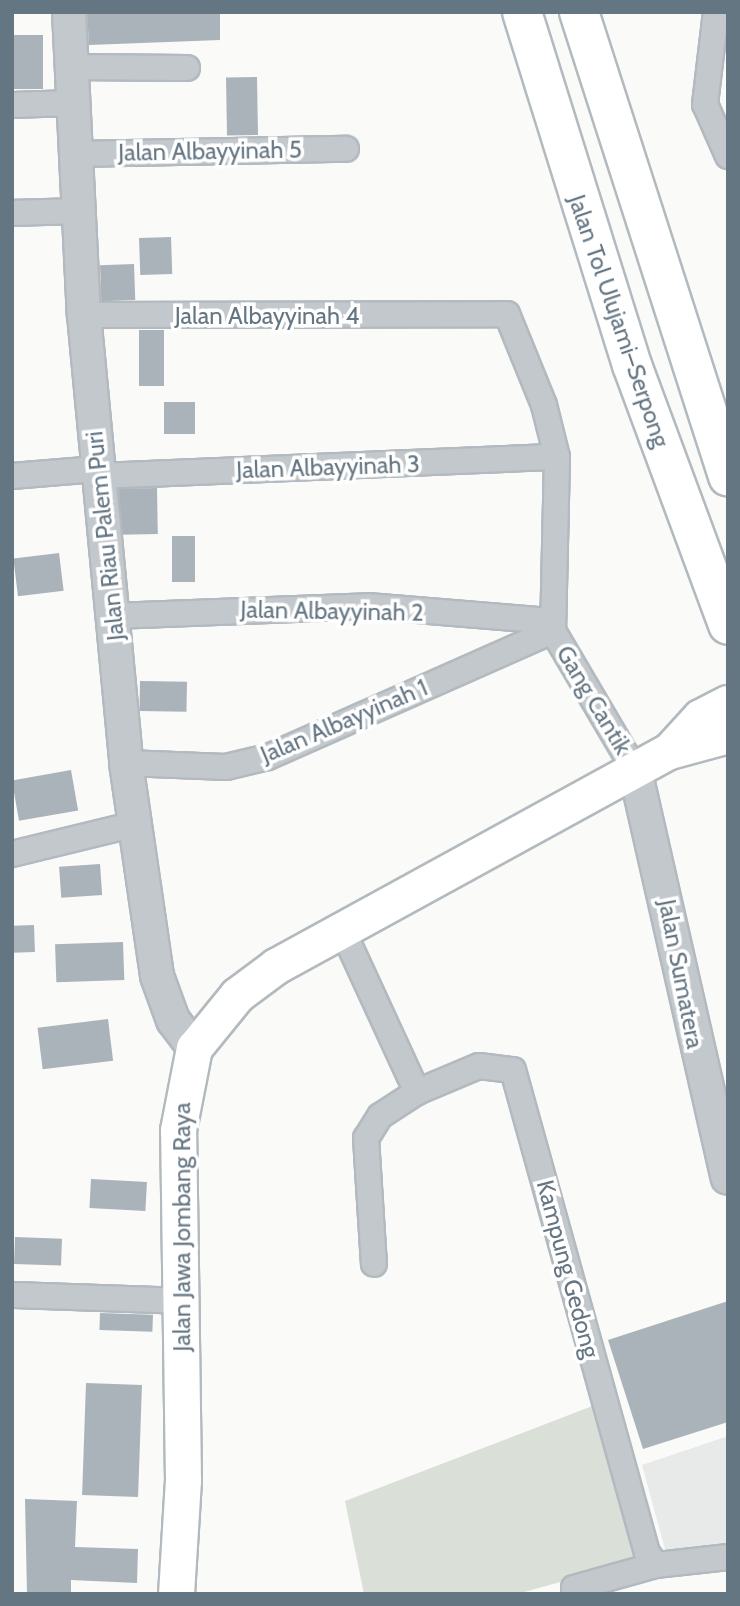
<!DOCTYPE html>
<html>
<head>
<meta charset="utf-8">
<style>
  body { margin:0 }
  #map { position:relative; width:740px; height:1606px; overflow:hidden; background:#fafaf8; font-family:Cabin,sans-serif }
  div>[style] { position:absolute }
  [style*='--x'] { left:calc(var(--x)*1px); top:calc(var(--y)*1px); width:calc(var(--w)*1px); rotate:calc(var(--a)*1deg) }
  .built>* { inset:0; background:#e8e9e9 }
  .green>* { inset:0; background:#dadfd7 }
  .building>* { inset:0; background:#aab3b9; transform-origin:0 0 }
  .roads { filter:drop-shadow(2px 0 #b3babf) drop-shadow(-2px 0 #b3babf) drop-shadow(0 2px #b3babf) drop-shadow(0 -2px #b3babf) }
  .minor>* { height:24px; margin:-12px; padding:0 12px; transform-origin:12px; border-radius:12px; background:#c3c8cc }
  .tertiary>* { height:32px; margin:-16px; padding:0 16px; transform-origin:16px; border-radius:16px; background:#c3c8cc }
  .secondary>* { height:35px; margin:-17.5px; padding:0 17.5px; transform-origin:17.5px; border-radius:17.5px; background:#fff }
  .motorway>* { height:38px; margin:-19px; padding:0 19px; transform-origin:19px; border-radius:19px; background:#fff }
  span { translate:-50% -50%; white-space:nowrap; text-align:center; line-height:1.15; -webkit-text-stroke:7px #fff; paint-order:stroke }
  .street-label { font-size:24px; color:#657683 }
  .frame { position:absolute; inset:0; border:14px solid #657683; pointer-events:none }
</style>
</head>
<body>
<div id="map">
  <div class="built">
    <div style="clip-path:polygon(728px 1436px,728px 1551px,668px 1560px,642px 1465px)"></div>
  </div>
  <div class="green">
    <div style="clip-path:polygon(595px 1405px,636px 1561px,517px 1594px,364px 1594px,345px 1501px)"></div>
  </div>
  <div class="building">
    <div style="clip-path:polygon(87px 12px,220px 12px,220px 40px,89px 45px)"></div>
    <div style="left:12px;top:35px;width:31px;height:54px"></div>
    <div style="left:257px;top:77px;width:58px;height:31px;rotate:89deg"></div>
    <div style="left:171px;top:237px;width:37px;height:32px;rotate:88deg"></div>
    <div style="left:134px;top:264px;width:36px;height:34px;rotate:88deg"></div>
    <div style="left:139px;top:330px;width:25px;height:56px"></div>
    <div style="left:164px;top:402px;width:31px;height:32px"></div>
    <div style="left:157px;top:488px;width:46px;height:38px;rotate:89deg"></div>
    <div style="left:172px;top:536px;width:23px;height:46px"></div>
    <div style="left:59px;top:553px;width:38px;height:46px;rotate:83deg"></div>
    <div style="left:140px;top:681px;width:47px;height:30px;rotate:1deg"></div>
    <div style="left:71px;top:770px;width:41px;height:60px;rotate:80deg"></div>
    <div style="left:100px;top:864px;width:31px;height:41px;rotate:86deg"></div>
    <div style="left:34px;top:925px;width:27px;height:22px;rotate:88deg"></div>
    <div style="left:123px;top:942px;width:38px;height:68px;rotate:88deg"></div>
    <div style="left:108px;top:1019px;width:42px;height:71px;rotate:83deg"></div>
    <div style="left:91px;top:1179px;width:56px;height:29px;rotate:3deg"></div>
    <div style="left:15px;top:1237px;width:47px;height:27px;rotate:2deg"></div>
    <div style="clip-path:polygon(728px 1301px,728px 1422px,643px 1449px,608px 1340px)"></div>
    <div style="left:100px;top:1313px;width:53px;height:17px;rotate:2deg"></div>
    <div style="left:86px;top:1383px;width:56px;height:112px;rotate:2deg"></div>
    <div style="clip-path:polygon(25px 1499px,77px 1501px,75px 1547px,138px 1549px,137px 1583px,71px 1580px,71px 1594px,27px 1594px)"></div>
  </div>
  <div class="roads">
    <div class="minor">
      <div style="--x:716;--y:12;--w:93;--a:96.8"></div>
      <div style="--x:705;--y:104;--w:57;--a:66.1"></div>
      <div style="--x:71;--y:67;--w:116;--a:0.5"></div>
      <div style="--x:12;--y:105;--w:60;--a:-1.9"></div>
      <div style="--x:75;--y:154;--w:271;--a:-1.1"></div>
      <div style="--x:12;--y:213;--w:66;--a:-1.7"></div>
      <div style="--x:84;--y:315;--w:423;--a:-0.1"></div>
      <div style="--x:507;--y:314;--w:98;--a:67.9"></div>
      <div style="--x:544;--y:405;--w:54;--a:76"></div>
      <div style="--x:557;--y:457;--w:174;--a:91.3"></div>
      <div style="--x:553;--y:631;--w:161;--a:59.5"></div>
      <div style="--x:12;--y:476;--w:85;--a:-4.7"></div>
      <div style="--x:99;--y:476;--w:458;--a:-2.4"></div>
      <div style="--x:113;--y:616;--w:255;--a:-2.2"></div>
      <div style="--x:368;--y:606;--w:183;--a:4.7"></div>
      <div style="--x:126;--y:763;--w:100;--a:2.3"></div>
      <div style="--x:226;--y:767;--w:43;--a:-13.4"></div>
      <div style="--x:268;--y:757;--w:312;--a:-23.9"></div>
      <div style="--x:12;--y:854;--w:127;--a:-13.7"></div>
      <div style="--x:341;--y:927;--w:182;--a:65.3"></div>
      <div style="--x:417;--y:1092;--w:44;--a:147"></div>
      <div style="--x:380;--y:1116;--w:26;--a:122"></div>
      <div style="--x:366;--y:1138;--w:126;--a:86.4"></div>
      <div style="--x:417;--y:1092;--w:67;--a:-22.8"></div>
      <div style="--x:479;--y:1066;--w:34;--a:7"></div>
      <div style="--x:513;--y:1070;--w:501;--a:74.49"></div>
      <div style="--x:647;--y:1553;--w:15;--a:53"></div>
      <div style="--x:12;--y:1295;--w:169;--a:2"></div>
      <div style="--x:574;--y:1594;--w:6;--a:-90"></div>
      <div style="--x:574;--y:1588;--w:85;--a:-15.7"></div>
      <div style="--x:656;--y:1565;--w:72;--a:-6.3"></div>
    </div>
    <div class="tertiary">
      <div style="--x:69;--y:12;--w:303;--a:87.2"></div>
      <div style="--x:84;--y:315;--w:450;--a:84.6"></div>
      <div style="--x:126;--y:763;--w:215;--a:81.7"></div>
      <div style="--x:157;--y:976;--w:47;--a:70"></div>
      <div style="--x:173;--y:1020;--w:35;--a:53"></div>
      <div style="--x:635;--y:770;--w:418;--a:77.2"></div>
    </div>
    <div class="secondary">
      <div style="--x:669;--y:751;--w:61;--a:-15.2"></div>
      <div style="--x:176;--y:1594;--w:114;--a:-86.5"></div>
      <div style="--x:183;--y:1480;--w:350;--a:-90.8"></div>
      <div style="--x:178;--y:1130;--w:84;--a:-79"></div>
      <div style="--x:194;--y:1048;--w:68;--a:-50.9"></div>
      <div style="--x:237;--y:995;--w:49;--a:-36.6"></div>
      <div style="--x:276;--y:966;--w:448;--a:-28.7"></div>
      <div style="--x:669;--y:751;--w:46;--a:-47.6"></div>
      <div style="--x:700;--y:717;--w:31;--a:-27"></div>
    </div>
    <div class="motorway">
      <div style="--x:522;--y:12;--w:370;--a:72.7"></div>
      <div style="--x:632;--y:365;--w:277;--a:69.7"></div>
      <div style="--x:579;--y:12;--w:488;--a:72.2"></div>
    </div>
  </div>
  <div class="street-label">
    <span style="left:210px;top:151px;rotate:-1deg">Jalan Albayyinah 5</span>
    <span style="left:267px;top:316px">Jalan Albayyinah 4</span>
    <span style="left:619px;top:321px;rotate:71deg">Jalan Tol Ulujami–Serpong</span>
    <span style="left:328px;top:467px;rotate:-2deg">Jalan Albayyinah 3</span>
    <span style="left:105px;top:536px;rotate:-96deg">Jalan Riau Palem Puri</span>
    <span style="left:332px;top:611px;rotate:1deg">Jalan Albayyinah 2</span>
    <span style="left:594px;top:700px;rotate:59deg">Gang Cantik</span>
    <span style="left:344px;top:721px;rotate:-23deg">Jalan Albayyinah 1</span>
    <span style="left:681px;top:974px;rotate:79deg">Jalan Sumatera</span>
    <span style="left:182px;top:1227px;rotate:-90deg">Jalan Jawa Jombang Raya</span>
    <span style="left:568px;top:1269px;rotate:75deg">Kampung Gedong</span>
  </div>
  <div class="frame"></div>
</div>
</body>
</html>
